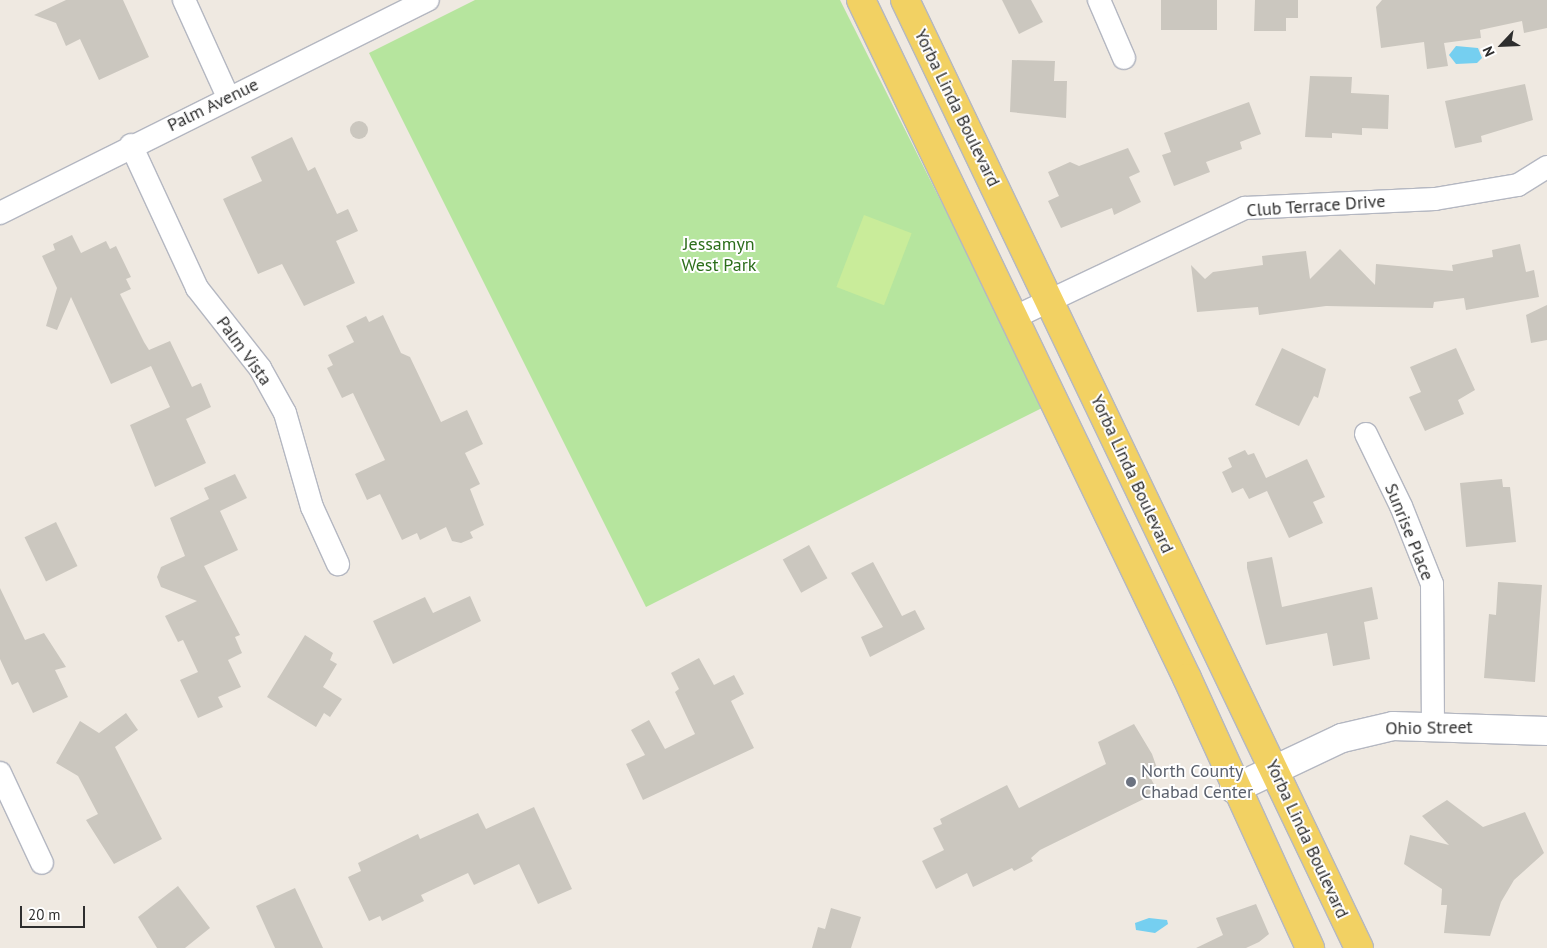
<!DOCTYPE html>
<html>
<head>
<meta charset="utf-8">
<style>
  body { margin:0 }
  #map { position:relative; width:1547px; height:948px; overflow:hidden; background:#efe9e1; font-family:"PT Sans",sans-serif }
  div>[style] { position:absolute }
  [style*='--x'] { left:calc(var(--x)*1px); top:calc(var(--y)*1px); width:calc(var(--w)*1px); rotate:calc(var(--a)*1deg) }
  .green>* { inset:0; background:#b6e59e }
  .pitch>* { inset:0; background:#c9ec9a; transform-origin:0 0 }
  .water>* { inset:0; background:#75cff0 }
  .building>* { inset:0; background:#cbc7bf; transform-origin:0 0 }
  .round { border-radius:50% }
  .roads { filter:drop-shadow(1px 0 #b4b7c1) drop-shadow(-1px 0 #b4b7c1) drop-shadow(0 1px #b4b7c1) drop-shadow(0 -1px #b4b7c1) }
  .minor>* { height:22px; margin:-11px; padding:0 11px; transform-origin:11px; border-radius:11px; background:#fff }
  .tertiary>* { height:28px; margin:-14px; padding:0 14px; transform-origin:14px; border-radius:14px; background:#fff }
  .primary>* { height:28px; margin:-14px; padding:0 14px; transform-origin:14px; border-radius:14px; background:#f2d163 }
  .dots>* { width:14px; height:14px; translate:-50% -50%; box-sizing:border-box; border:2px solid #fff; border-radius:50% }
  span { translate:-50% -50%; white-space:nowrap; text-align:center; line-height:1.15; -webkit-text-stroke:4px #fff; paint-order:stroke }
  .street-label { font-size:18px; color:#2e2e2e }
  .park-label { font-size:18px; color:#2c6e1b }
  .worship-label { font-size:18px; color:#5b616d }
  .left { translate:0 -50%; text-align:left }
  .north { position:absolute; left:1477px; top:20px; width:50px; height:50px; -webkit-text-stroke:4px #fff; paint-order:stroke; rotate:245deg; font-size:14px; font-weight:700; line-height:20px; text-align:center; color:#2e2e2e }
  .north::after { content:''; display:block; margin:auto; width:18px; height:22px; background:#2e2e2e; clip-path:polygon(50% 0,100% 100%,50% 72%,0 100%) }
  .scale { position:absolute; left:20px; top:906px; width:65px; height:22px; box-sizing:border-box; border:2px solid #2e2e2e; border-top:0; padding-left:6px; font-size:15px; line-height:18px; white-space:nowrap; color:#2e2e2e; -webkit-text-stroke:4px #fff; paint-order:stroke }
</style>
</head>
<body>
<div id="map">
  <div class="green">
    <div style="clip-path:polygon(475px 0,840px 0,1044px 407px,646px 607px,369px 53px)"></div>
  </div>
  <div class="pitch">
    <div style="left:864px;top:215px;width:51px;height:77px;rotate:21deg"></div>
  </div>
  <div class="water">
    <div style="clip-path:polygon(1456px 46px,1478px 48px,1482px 58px,1477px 63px,1456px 64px,1449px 55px)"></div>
    <div style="clip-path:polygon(1149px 918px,1167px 920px,1168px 924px,1155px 933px,1136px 930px,1135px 923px)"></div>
  </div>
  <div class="building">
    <div style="clip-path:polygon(66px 0,123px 0,149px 57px,99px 80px,80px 39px,66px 46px,56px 23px,34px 15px)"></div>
    <div style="clip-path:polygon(1002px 0,1031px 0,1043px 22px,1019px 34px)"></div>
    <div style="left:1161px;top:0;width:56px;height:30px"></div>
    <div style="clip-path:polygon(1255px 0,1298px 0,1298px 18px,1286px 18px,1286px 31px,1254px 31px)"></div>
    <div style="clip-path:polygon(1382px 0,1547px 0,1547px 28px,1524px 33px,1522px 21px,1480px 30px,1481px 38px,1444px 43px,1448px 66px,1427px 69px,1424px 42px,1381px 48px,1376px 7px)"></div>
    <div style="clip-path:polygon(1012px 60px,1055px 61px,1054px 81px,1067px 81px,1066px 118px,1010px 112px)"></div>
    <div style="clip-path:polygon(1310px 76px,1352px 77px,1351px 93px,1389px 95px,1388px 129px,1362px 128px,1362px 135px,1332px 133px,1332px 138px,1305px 137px)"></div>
    <div style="clip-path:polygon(1525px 84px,1533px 120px,1481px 136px,1482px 142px,1455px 148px,1445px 101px)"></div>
    <div style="clip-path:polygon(1249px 102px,1261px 134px,1240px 142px,1242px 149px,1206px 162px,1210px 172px,1174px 186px,1162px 155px,1171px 152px,1164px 133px)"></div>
    <div class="round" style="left:350px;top:121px;width:18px;height:18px"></div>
    <div style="clip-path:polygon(292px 137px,308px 171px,315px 167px,337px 214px,348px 209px,358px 231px,336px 241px,355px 283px,304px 306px,282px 264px,258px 274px,223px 199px,262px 181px,251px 157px)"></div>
    <div style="clip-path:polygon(1128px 148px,1140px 172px,1129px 177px,1141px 202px,1114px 215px,1112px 208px,1061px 228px,1048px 201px,1059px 196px,1048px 172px,1070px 162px,1079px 166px)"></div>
    <div style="clip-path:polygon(72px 235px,81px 253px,106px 241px,110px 249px,116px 246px,131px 277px,126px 279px,131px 289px,120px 294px,144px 342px,149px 350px,170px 341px,192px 387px,201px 383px,211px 407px,186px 419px,206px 463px,155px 487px,130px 425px,170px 407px,151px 366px,111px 384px,71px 297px,57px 330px,46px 326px,57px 288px,42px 256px,55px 250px,53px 244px)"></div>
    <div style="clip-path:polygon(1520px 244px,1526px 272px,1534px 270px,1539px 297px,1466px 310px,1464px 298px,1434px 302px,1433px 308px,1326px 306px,1259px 315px,1258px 307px,1197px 312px,1191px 265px,1205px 279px,1213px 272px,1263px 265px,1262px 256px,1306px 251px,1310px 279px,1340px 249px,1375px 285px,1376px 264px,1453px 271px,1452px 265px,1493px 257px,1492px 250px)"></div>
    <div style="clip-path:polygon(1547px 305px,1547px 340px,1531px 343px,1526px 315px)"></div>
    <div style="clip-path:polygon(383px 315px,401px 353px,410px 357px,441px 422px,467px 410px,483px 444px,465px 453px,480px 484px,470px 489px,484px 525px,470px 532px,473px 538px,461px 543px,452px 541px,446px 527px,420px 540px,417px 533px,402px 540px,380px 494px,367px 500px,355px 474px,385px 460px,353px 393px,342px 398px,327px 368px,333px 365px,328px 355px,354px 342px,346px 326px,366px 316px,369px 322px)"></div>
    <div style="clip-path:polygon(1282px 348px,1326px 369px,1318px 398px,1314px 396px,1299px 426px,1255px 405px)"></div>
    <div style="clip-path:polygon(1456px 348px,1475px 390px,1458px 400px,1464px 414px,1425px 431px,1409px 397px,1421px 392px,1410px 367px)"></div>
    <div style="clip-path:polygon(1245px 450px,1248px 455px,1254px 453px,1266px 478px,1307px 459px,1325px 497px,1313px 502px,1323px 523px,1289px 538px,1267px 491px,1249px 499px,1243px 488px,1232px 493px,1222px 472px,1232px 467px,1228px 458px)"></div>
    <div style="clip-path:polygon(235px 474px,247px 498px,220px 511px,238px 550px,204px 566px,240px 635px,235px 637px,242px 653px,228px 660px,241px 687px,218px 697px,223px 707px,198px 718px,180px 680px,198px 672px,183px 640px,178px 642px,165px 616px,197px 601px,161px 587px,157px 577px,161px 567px,185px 556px,170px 518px,209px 499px,204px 488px)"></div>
    <div style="clip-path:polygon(1502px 479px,1503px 487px,1510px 487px,1516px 542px,1466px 547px,1460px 483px)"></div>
    <div style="left:56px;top:522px;width:49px;height:35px;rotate:64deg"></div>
    <div style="left:809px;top:545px;width:38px;height:30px;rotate:61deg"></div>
    <div style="clip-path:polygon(1272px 557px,1282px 607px,1372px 587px,1378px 619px,1364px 622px,1370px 659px,1333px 666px,1327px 633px,1266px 645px,1247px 568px,1247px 562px)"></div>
    <div style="clip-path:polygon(873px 562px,902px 616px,915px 610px,925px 629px,870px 657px,861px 637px,883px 627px,851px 573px)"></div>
    <div style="clip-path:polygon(1498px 582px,1542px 585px,1535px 682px,1484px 678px,1489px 614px,1496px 615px)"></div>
    <div style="clip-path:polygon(0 588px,25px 640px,44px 633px,66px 667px,55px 670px,68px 697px,33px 713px,18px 682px,12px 685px,0 659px)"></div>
    <div style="clip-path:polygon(470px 596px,481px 621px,393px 664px,373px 621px,425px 597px,433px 613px)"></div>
    <div style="clip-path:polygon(305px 635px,333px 653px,330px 660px,337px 664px,323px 687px,342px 699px,330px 717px,324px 713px,316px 727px,267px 697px)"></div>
    <div style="clip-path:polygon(699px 658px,714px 685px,734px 675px,744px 694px,731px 701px,754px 748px,643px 800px,626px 764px,645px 755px,631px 730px,649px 720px,665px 749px,695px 734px,675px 692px,679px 689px,671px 673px)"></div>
    <div style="clip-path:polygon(126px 713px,138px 730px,115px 747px,162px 839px,114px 864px,86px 820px,98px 814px,78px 776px,56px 763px,80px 721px,99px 733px)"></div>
    <div style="clip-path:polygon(1134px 724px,1152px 754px,1157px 768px,1148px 773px,1158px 792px,1040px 850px,1031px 858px,1033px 861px,1014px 871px,1012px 868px,973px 887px,967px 873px,936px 889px,922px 861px,944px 850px,933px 828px,942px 824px,940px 819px,1007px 785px,1019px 808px,1106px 764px,1098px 742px)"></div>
    <div style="clip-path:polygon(1447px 800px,1483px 827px,1525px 812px,1544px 853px,1514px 880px,1501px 902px,1490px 936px,1444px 933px,1447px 905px,1441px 905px,1442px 889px,1404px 864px,1410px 835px,1449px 845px,1422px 816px)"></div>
    <div style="clip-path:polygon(534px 807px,572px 889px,538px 904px,519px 864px,474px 885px,468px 873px,421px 895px,424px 901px,382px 921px,380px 916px,369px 921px,348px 877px,361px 871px,358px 863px,418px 834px,420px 839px,478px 813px,486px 829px)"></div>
    <div style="clip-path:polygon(178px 886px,210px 928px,185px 948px,157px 948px,138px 917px)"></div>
    <div style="clip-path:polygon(295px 888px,323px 948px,275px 948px,256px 906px)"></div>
    <div style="clip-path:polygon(1256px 904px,1269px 934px,1259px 942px,1246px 948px,1196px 948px,1223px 935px,1216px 918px)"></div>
    <div style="clip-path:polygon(831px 908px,861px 917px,851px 948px,812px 948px,818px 927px,825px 929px)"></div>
  </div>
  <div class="roads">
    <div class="minor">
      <div style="--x:184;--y:0;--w:107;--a:65.6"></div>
      <div style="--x:1099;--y:0;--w:63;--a:66.7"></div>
      <div style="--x:131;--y:145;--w:157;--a:65.2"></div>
      <div style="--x:197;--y:288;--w:102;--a:51.8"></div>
      <div style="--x:260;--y:368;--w:51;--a:60.9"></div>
      <div style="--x:285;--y:413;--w:98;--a:74"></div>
      <div style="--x:312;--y:507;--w:63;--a:65.5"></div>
      <div style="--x:0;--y:213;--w:478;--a:-26.5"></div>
      <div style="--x:1013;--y:318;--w:257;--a:-25.4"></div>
      <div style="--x:1245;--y:208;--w:190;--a:-2.7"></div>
      <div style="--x:1435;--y:199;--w:84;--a:-9.6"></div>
      <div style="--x:1518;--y:185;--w:34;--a:-32"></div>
      <div style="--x:1366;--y:434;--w:80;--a:64.1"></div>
      <div style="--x:1401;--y:506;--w:84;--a:68.3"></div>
      <div style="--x:1432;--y:584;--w:140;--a:89.6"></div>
      <div style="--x:0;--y:773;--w:99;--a:65"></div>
    </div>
    <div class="tertiary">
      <div style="--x:1234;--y:789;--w:119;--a:-25.3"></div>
      <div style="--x:1342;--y:738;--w:52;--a:-13.2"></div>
      <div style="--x:1393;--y:726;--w:154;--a:1.9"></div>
    </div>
    <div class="primary">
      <div style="--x:861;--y:0;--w:752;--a:64.32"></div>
      <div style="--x:1187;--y:678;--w:297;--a:65.5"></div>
      <div style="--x:905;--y:0;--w:1051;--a:64.41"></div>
    </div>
  </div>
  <div class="dots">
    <div style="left:1131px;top:782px;background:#6b7280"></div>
  </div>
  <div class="street-label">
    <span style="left:213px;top:105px;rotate:-26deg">Palm Avenue</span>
    <span style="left:957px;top:108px;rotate:64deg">Yorba Linda Boulevard</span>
    <span style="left:1316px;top:206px;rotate:-4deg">Club Terrace Drive</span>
    <span style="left:244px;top:351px;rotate:54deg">Palm Vista</span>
    <span style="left:1132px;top:474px;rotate:65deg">Yorba Linda Boulevard</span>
    <span style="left:1409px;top:532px;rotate:68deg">Sunrise Place</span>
    <span style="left:1429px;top:728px;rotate:-1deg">Ohio Street</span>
    <span style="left:1307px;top:839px;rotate:65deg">Yorba Linda Boulevard</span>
  </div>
  <div class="park-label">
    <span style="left:719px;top:255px">Jessamyn<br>West Park</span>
  </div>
  <div class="worship-label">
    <span class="left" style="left:1141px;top:782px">North County<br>Chabad Center</span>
  </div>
  <div class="north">N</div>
  <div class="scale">20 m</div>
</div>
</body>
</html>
